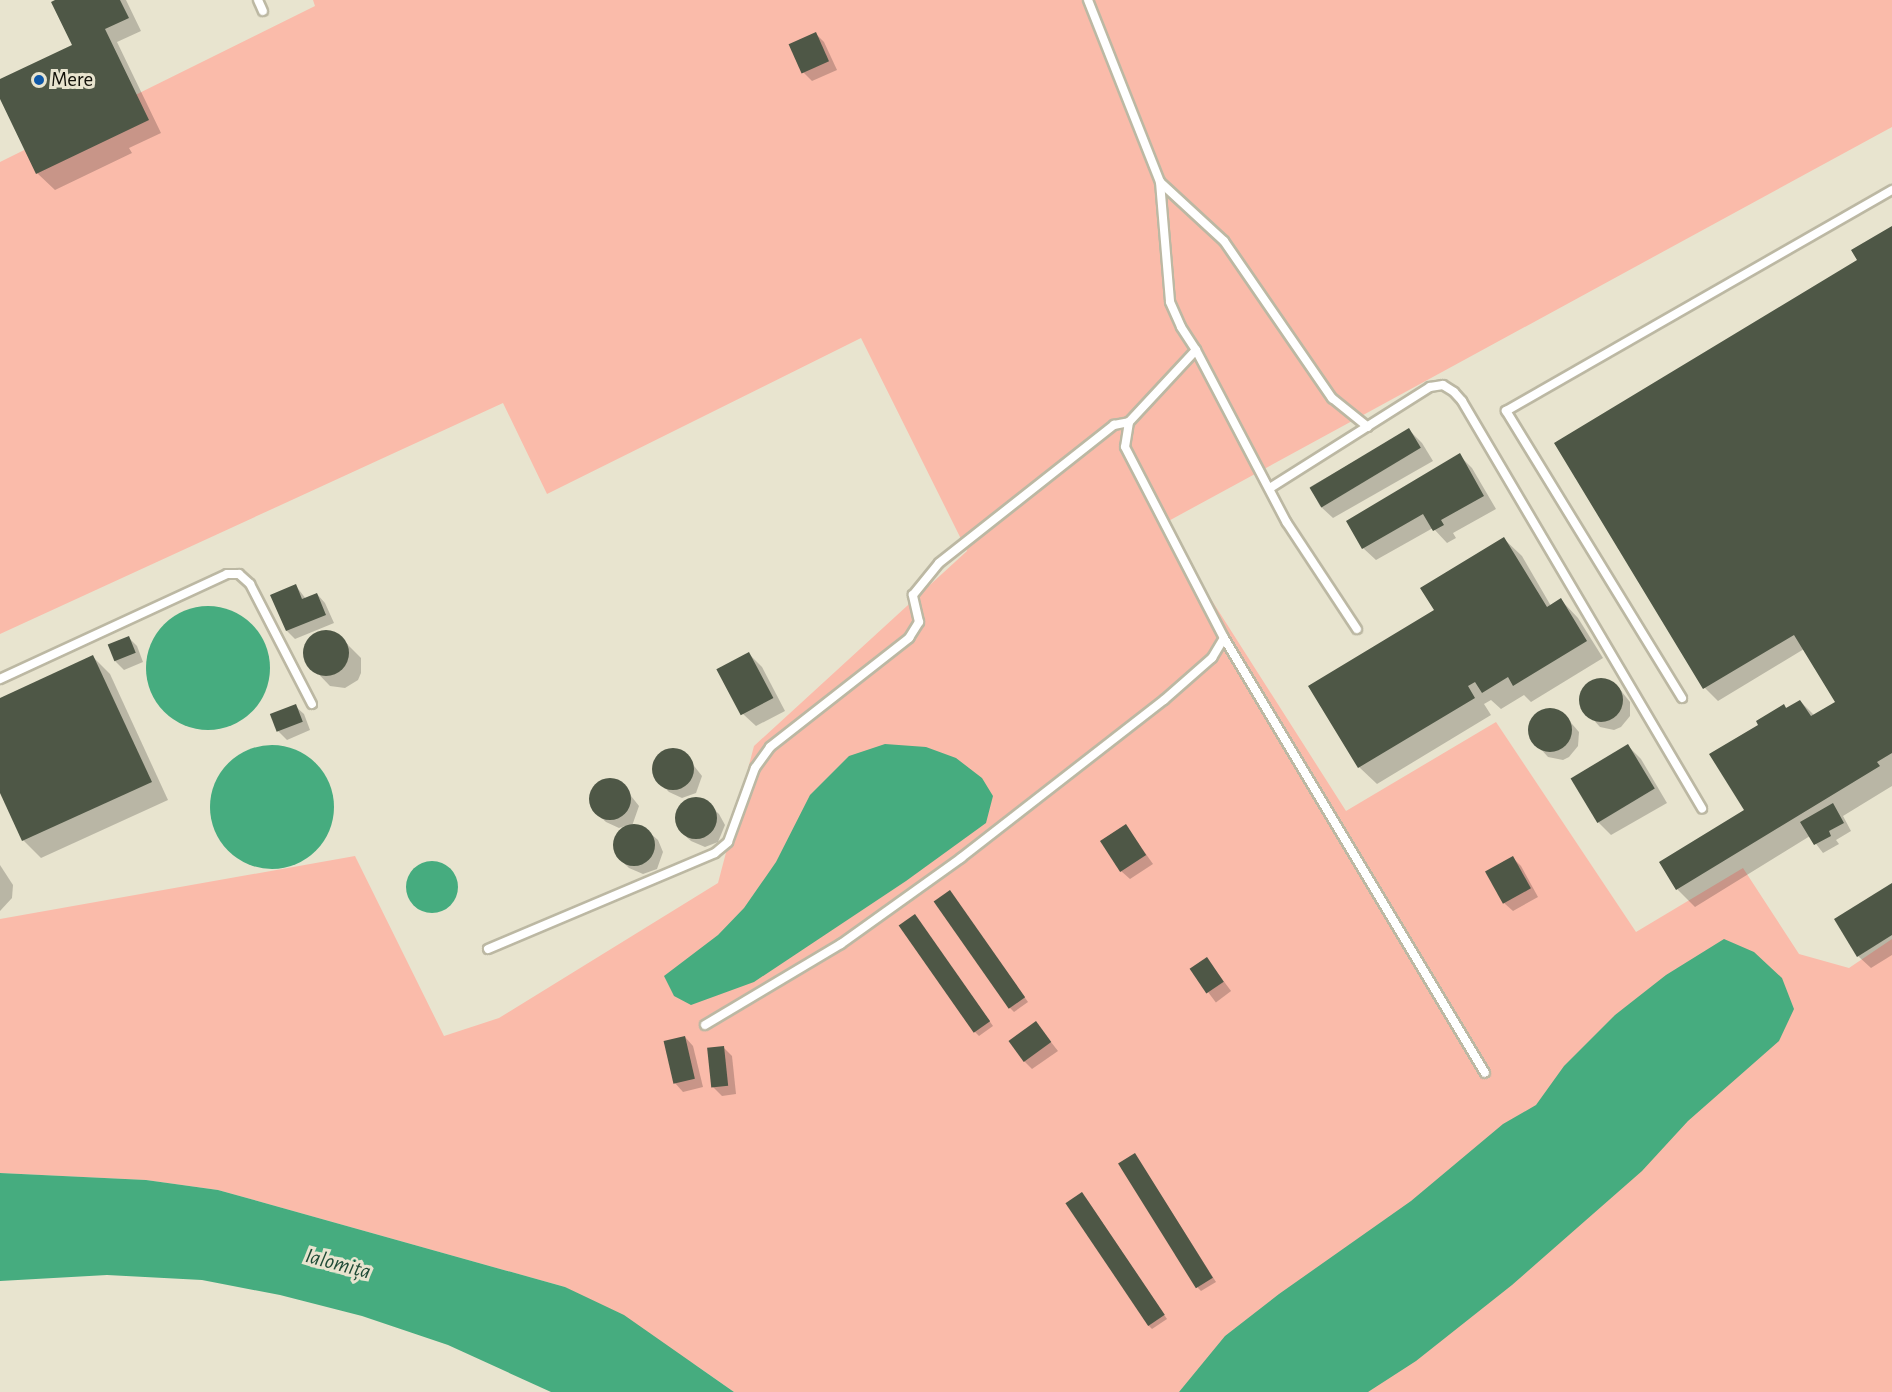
<!DOCTYPE html>
<html>
<head>
<meta charset="utf-8">
<style>
  body { margin:0 }
  #map { position:relative; width:1892px; height:1392px; overflow:hidden; background:#e8e4cf; font-family:"Alegreya Sans",sans-serif }
  div>[style] { position:absolute }
  [style*='--x'] { left:calc(var(--x)*1px); top:calc(var(--y)*1px); width:calc(var(--w)*1px); rotate:calc(var(--a)*1deg) }
  .green>* { inset:0; background:#fabbaa }
  .water>* { inset:0; background:#46ac7f }
  .round { border-radius:50% }
  .shadow>* { inset:0; background:#0003; transform-origin:0 0 }
  .building>* { inset:0; background:#4e5746; transform-origin:0 0 }
  .roads { filter:drop-shadow(2px 0 #bcb8a3) drop-shadow(-2px 0 #bcb8a3) drop-shadow(0 2px #bcb8a3) drop-shadow(0 -2px #bcb8a3) }
  .lane>* { height:8px; margin:-4px; padding:0 4px; transform-origin:4px; border-radius:4px; background:#fff }
  .dots>* { width:16px; height:16px; translate:-50% -50%; box-sizing:border-box; border:3px solid #e8e4cf; border-radius:50% }
  span { translate:-50% -50%; white-space:nowrap; text-align:center; line-height:1.15; -webkit-text-stroke:6px #e8e4cf; paint-order:stroke }
  .poi-label { font-size:21px; color:#13120a }
  .left { translate:0 -50%; text-align:left }
  .water-label { font-size:22px; color:#1f4a36; font-style:italic }
</style>
</head>
<body>
<div id="map">
  <div class="green">
    <div style="clip-path:polygon(313px 0,1892px 0,1892px 127px,1163px 524px,1346px 811px,1496px 722px,1636px 932px,1743px 868px,1799px 954px,1849px 968px,1892px 939px,1892px 1392px,734px 1392px,697px 1366px,565px 1287px,218px 1190px,146px 1180px,0 1173px,0 919px,355px 856px,444px 1036px,499px 1018px,718px 883px,754px 746px,967px 551px,861px 338px,547px 494px,503px 403px,0 634px,0 162px,315px 6px)"></div>
  </div>
  <div class="water">
    <div class="round" style="left:146px;top:606px;width:124px;height:124px"></div>
    <div style="clip-path:polygon(885px 744px,926px 747px,956px 758px,982px 778px,993px 796px,986px 823px,906px 881px,754px 982px,691px 1005px,674px 996px,664px 976px,718px 935px,744px 908px,776px 862px,810px 795px,849px 756px)"></div>
    <div class="round" style="left:210px;top:745px;width:124px;height:124px"></div>
    <div class="round" style="left:406px;top:861px;width:52px;height:52px"></div>
    <div style="clip-path:polygon(1724px 939px,1754px 952px,1782px 978px,1794px 1009px,1779px 1041px,1688px 1121px,1642px 1171px,1512px 1285px,1416px 1361px,1368px 1392px,1179px 1392px,1225px 1336px,1279px 1294px,1411px 1201px,1503px 1124px,1536px 1105px,1564px 1066px,1615px 1015px,1666px 975px)"></div>
    <div style="clip-path:polygon(0 1173px,146px 1180px,218px 1190px,565px 1287px,624px 1315px,734px 1392px,551px 1392px,448px 1345px,362px 1316px,280px 1295px,202px 1280px,107px 1275px,0 1281px)"></div>
  </div>
  <div class="shadow">
    <div style="clip-path:polygon(58px 0,126px 0,141px 31px,117px 42px,161px 133px,129px 148px,132px 153px,55px 190px,37px 173px,0 95px,0 81px,74px 46px)"></div>
    <div style="clip-path:polygon(816px 34px,824px 42px,837px 70px,812px 81px,803px 72px)"></div>
    <div style="clip-path:polygon(1892px 228px,1892px 786px,1843px 816px,1851px 831px,1836px 840px,1839px 844px,1823px 853px,1810px 836px,1695px 907px,1677px 889px,1661px 863px,1746px 811px,1760px 725px,1784px 706px,1787px 709px,1800px 701px,1815px 716px,1837px 703px,1804px 649px,1718px 701px,1705px 688px,1556px 443px,1859px 260px)"></div>
    <div style="clip-path:polygon(1409px 430px,1422px 443px,1433px 461px,1333px 518px,1320px 506px,1310px 487px)"></div>
    <div style="clip-path:polygon(1459px 455px,1472px 468px,1496px 509px,1453px 533px,1456px 538px,1447px 543px,1433px 528px,1376px 560px,1363px 548px)"></div>
    <div style="clip-path:polygon(1504px 539px,1522px 556px,1551px 606px,1561px 600px,1578px 618px,1603px 658px,1531px 702px,1524px 695px,1501px 709px,1491px 700px,1484px 704px,1491px 715px,1377px 784px,1359px 767px,1436px 610px)"></div>
    <div style="clip-path:polygon(296px 586px,306px 599px,317px 594px,325px 603px,334px 623px,295px 639px,287px 631px)"></div>
    <div style="clip-path:polygon(322px 632px,337px 634px,361px 658px,361px 673px,358px 680px,345px 688px,330px 686px,306px 661px,306px 646px,315px 634px)"></div>
    <div style="clip-path:polygon(128px 637px,137px 646px,143px 662px,124px 670px,115px 661px)"></div>
    <div style="clip-path:polygon(749px 654px,762px 667px,785px 711px,756px 726px,743px 714px)"></div>
    <div style="clip-path:polygon(93px 657px,110px 674px,168px 800px,41px 858px,23px 840px,0 789px,0 699px)"></div>
    <div style="clip-path:polygon(1605px 679px,1618px 687px,1630px 702px,1630px 716px,1621px 727px,1614px 730px,1600px 727px,1582px 707px,1582px 692px,1591px 681px)"></div>
    <div style="clip-path:polygon(295px 706px,304px 714px,310px 730px,287px 740px,278px 731px)"></div>
    <div style="clip-path:polygon(1553px 710px,1566px 717px,1579px 732px,1578px 746px,1569px 757px,1563px 760px,1548px 757px,1530px 737px,1530px 723px,1539px 712px)"></div>
    <div style="clip-path:polygon(1628px 746px,1641px 759px,1667px 803px,1611px 835px,1598px 822px)"></div>
    <div style="clip-path:polygon(669px 750px,683px 752px,702px 776px,696px 793px,682px 798px,669px 792px,660px 783px,654px 770px,658px 757px)"></div>
    <div style="clip-path:polygon(606px 780px,620px 782px,639px 806px,632px 826px,644px 828px,658px 840px,663px 852px,657px 869px,643px 874px,629px 868px,620px 859px,614px 846px,618px 833px,628px 825px,619px 828px,606px 822px,597px 814px,591px 800px,595px 787px)"></div>
    <div style="clip-path:polygon(691px 799px,705px 801px,719px 814px,725px 825px,718px 842px,705px 847px,691px 841px,682px 833px,676px 819px,680px 806px)"></div>
    <div style="clip-path:polygon(1126px 826px,1153px 864px,1130px 879px,1121px 871px)"></div>
    <div style="clip-path:polygon(1513px 858px,1521px 866px,1538px 897px,1513px 911px,1504px 903px)"></div>
    <div style="clip-path:polygon(0 865px,13px 885px,12px 898px,0 911px)"></div>
    <div style="clip-path:polygon(1892px 885px,1892px 955px,1871px 968px,1858px 956px)"></div>
    <div style="clip-path:polygon(953px 896px,1028px 1002px,1014px 1012px,1010px 1008px)"></div>
    <div style="clip-path:polygon(918px 920px,993px 1026px,979px 1036px,975px 1032px)"></div>
    <div style="left:1207px;top:959px;width:40px;height:19px;rotate:53deg"></div>
    <div style="clip-path:polygon(1036px 1023px,1058px 1051px,1032px 1069px,1024px 1061px)"></div>
    <div style="clip-path:polygon(685px 1037px,693px 1046px,703px 1087px,683px 1092px,675px 1083px)"></div>
    <div style="clip-path:polygon(723px 1047px,732px 1056px,736px 1094px,722px 1096px,713px 1087px)"></div>
    <div style="clip-path:polygon(1138px 1159px,1216px 1282px,1201px 1291px,1198px 1288px)"></div>
    <div style="clip-path:polygon(1086px 1198px,1167px 1319px,1152px 1329px,1148px 1325px)"></div>
  </div>
  <div class="building">
    <div style="clip-path:polygon(55px 0,120px 0,129px 18px,105px 29px,149px 120px,36px 174px,0 99px,0 79px,72px 45px,51px 2px)"></div>
    <div style="left:816px;top:32px;width:32px;height:30px;rotate:66deg"></div>
    <div style="clip-path:polygon(1892px 226px,1892px 753px,1877px 762px,1880px 766px,1676px 890px,1659px 862px,1744px 810px,1709px 754px,1758px 725px,1756px 721px,1784px 704px,1786px 708px,1800px 700px,1811px 716px,1835px 702px,1794px 635px,1703px 689px,1554px 443px,1857px 260px,1851px 250px)"></div>
    <div style="left:1409px;top:428px;width:23px;height:116px;rotate:59deg"></div>
    <div style="clip-path:polygon(1460px 453px,1484px 496px,1441px 520px,1444px 525px,1433px 531px,1423px 514px,1362px 549px,1346px 521px)"></div>
    <div style="clip-path:polygon(1504px 537px,1547px 607px,1561px 598px,1587px 641px,1513px 686px,1508px 677px,1482px 693px,1475px 682px,1468px 686px,1475px 698px,1358px 768px,1308px 686px,1434px 610px,1420px 588px)"></div>
    <div style="clip-path:polygon(296px 584px,302px 599px,317px 593px,326px 615px,286px 631px,270px 595px)"></div>
    <div class="round" style="left:303px;top:630px;width:46px;height:46px"></div>
    <div style="left:129px;top:636px;width:18px;height:23px;rotate:68deg"></div>
    <div style="left:749px;top:652px;width:52px;height:37px;rotate:62deg"></div>
    <div style="clip-path:polygon(93px 655px,152px 782px,22px 841px,0 793px,0 698px)"></div>
    <div class="round" style="left:1579px;top:678px;width:44px;height:44px"></div>
    <div style="left:296px;top:704px;width:19px;height:28px;rotate:69deg"></div>
    <div class="round" style="left:1528px;top:708px;width:44px;height:44px"></div>
    <div style="left:1628px;top:744px;width:52px;height:67px;rotate:59deg"></div>
    <div class="round" style="left:652px;top:748px;width:42px;height:42px"></div>
    <div class="round" style="left:589px;top:778px;width:42px;height:42px"></div>
    <div class="round" style="left:675px;top:797px;width:42px;height:42px"></div>
    <div style="clip-path:polygon(1833px 803px,1844px 823px,1829px 831px,1831px 836px,1814px 845px,1800px 822px)"></div>
    <div class="round" style="left:613px;top:824px;width:42px;height:42px"></div>
    <div style="left:1126px;top:824px;width:37px;height:31px;rotate:57deg"></div>
    <div style="left:1513px;top:856px;width:37px;height:32px;rotate:61deg"></div>
    <div style="clip-path:polygon(1892px 883px,1892px 935px,1857px 957px,1834px 919px)"></div>
    <div style="left:950px;top:890px;width:131px;height:20px;rotate:55deg"></div>
    <div style="left:915px;top:914px;width:131px;height:20px;rotate:55deg"></div>
    <div style="left:1207px;top:957px;width:30px;height:21px;rotate:56deg"></div>
    <div style="left:1036px;top:1021px;width:26px;height:34px;rotate:54deg"></div>
    <div style="left:685px;top:1036px;width:44px;height:22px;rotate:77deg"></div>
    <div style="left:724px;top:1046px;width:40px;height:17px;rotate:84deg"></div>
    <div style="left:1135px;top:1153px;width:147px;height:20px;rotate:58deg"></div>
    <div style="left:1082px;top:1192px;width:148px;height:20px;rotate:56deg"></div>
  </div>
  <div class="roads">
    <div class="lane">
      <div style="--x:258;--y:0;--w:12;--a:66"></div>
      <div style="--x:1088;--y:0;--w:196;--a:68.4"></div>
      <div style="--x:1160;--y:182;--w:120;--a:85.2"></div>
      <div style="--x:1170;--y:302;--w:27;--a:66"></div>
      <div style="--x:1181;--y:327;--w:27;--a:57"></div>
      <div style="--x:1196;--y:350;--w:195;--a:62.3"></div>
      <div style="--x:1287;--y:523;--w:127;--a:56.6"></div>
      <div style="--x:1160;--y:182;--w:87;--a:42.7"></div>
      <div style="--x:1224;--y:241;--w:191;--a:55.5"></div>
      <div style="--x:1332;--y:398;--w:46;--a:38.9"></div>
      <div style="--x:1196;--y:350;--w:98;--a:132.9"></div>
      <div style="--x:1129;--y:422;--w:25;--a:99"></div>
      <div style="--x:1125;--y:447;--w:215;--a:62.6"></div>
      <div style="--x:1224;--y:638;--w:507;--a:59.04"></div>
      <div style="--x:1270;--y:488;--w:189;--a:-32.3"></div>
      <div style="--x:1430;--y:387;--w:13;--a:-9"></div>
      <div style="--x:1443;--y:385;--w:13;--a:32"></div>
      <div style="--x:1454;--y:392;--w:12;--a:48"></div>
      <div style="--x:1462;--y:401;--w:473;--a:59.5"></div>
      <div style="--x:0;--y:679;--w:250;--a:-24.8"></div>
      <div style="--x:227;--y:574;--w:12;--a:0"></div>
      <div style="--x:239;--y:574;--w:15;--a:42"></div>
      <div style="--x:250;--y:584;--w:135;--a:62.7"></div>
      <div style="--x:1682;--y:698;--w:337;--a:-121.5"></div>
      <div style="--x:1506;--y:411;--w:445;--a:-29.8"></div>
      <div style="--x:488;--y:949;--w:246;--a:-22.9"></div>
      <div style="--x:715;--y:853;--w:17;--a:-40"></div>
      <div style="--x:728;--y:842;--w:79;--a:-70"></div>
      <div style="--x:755;--y:768;--w:26;--a:-54"></div>
      <div style="--x:770;--y:747;--w:177;--a:-38.1"></div>
      <div style="--x:909;--y:638;--w:19;--a:-58"></div>
      <div style="--x:919;--y:622;--w:28;--a:-103"></div>
      <div style="--x:913;--y:595;--w:41;--a:-50.9"></div>
      <div style="--x:939;--y:563;--w:223;--a:-38.3"></div>
      <div style="--x:1114;--y:425;--w:15;--a:-11"></div>
      <div style="--x:705;--y:1025;--w:158;--a:-30.8"></div>
      <div style="--x:841;--y:944;--w:148;--a:-35.6"></div>
      <div style="--x:961;--y:858;--w:257;--a:-37.9"></div>
      <div style="--x:1164;--y:700;--w:64;--a:-41.2"></div>
      <div style="--x:1212;--y:658;--w:23;--a:-59"></div>
    </div>
  </div>
  <div class="dots">
    <div style="left:39px;top:80px;background:#0f58a8"></div>
  </div>
  <div class="poi-label">
    <span class="left" style="left:51px;top:80px">Mere</span>
  </div>
  <div class="water-label">
    <span style="left:338px;top:1264px;rotate:15deg">Ialomița</span>
  </div>
</div>
</body>
</html>
